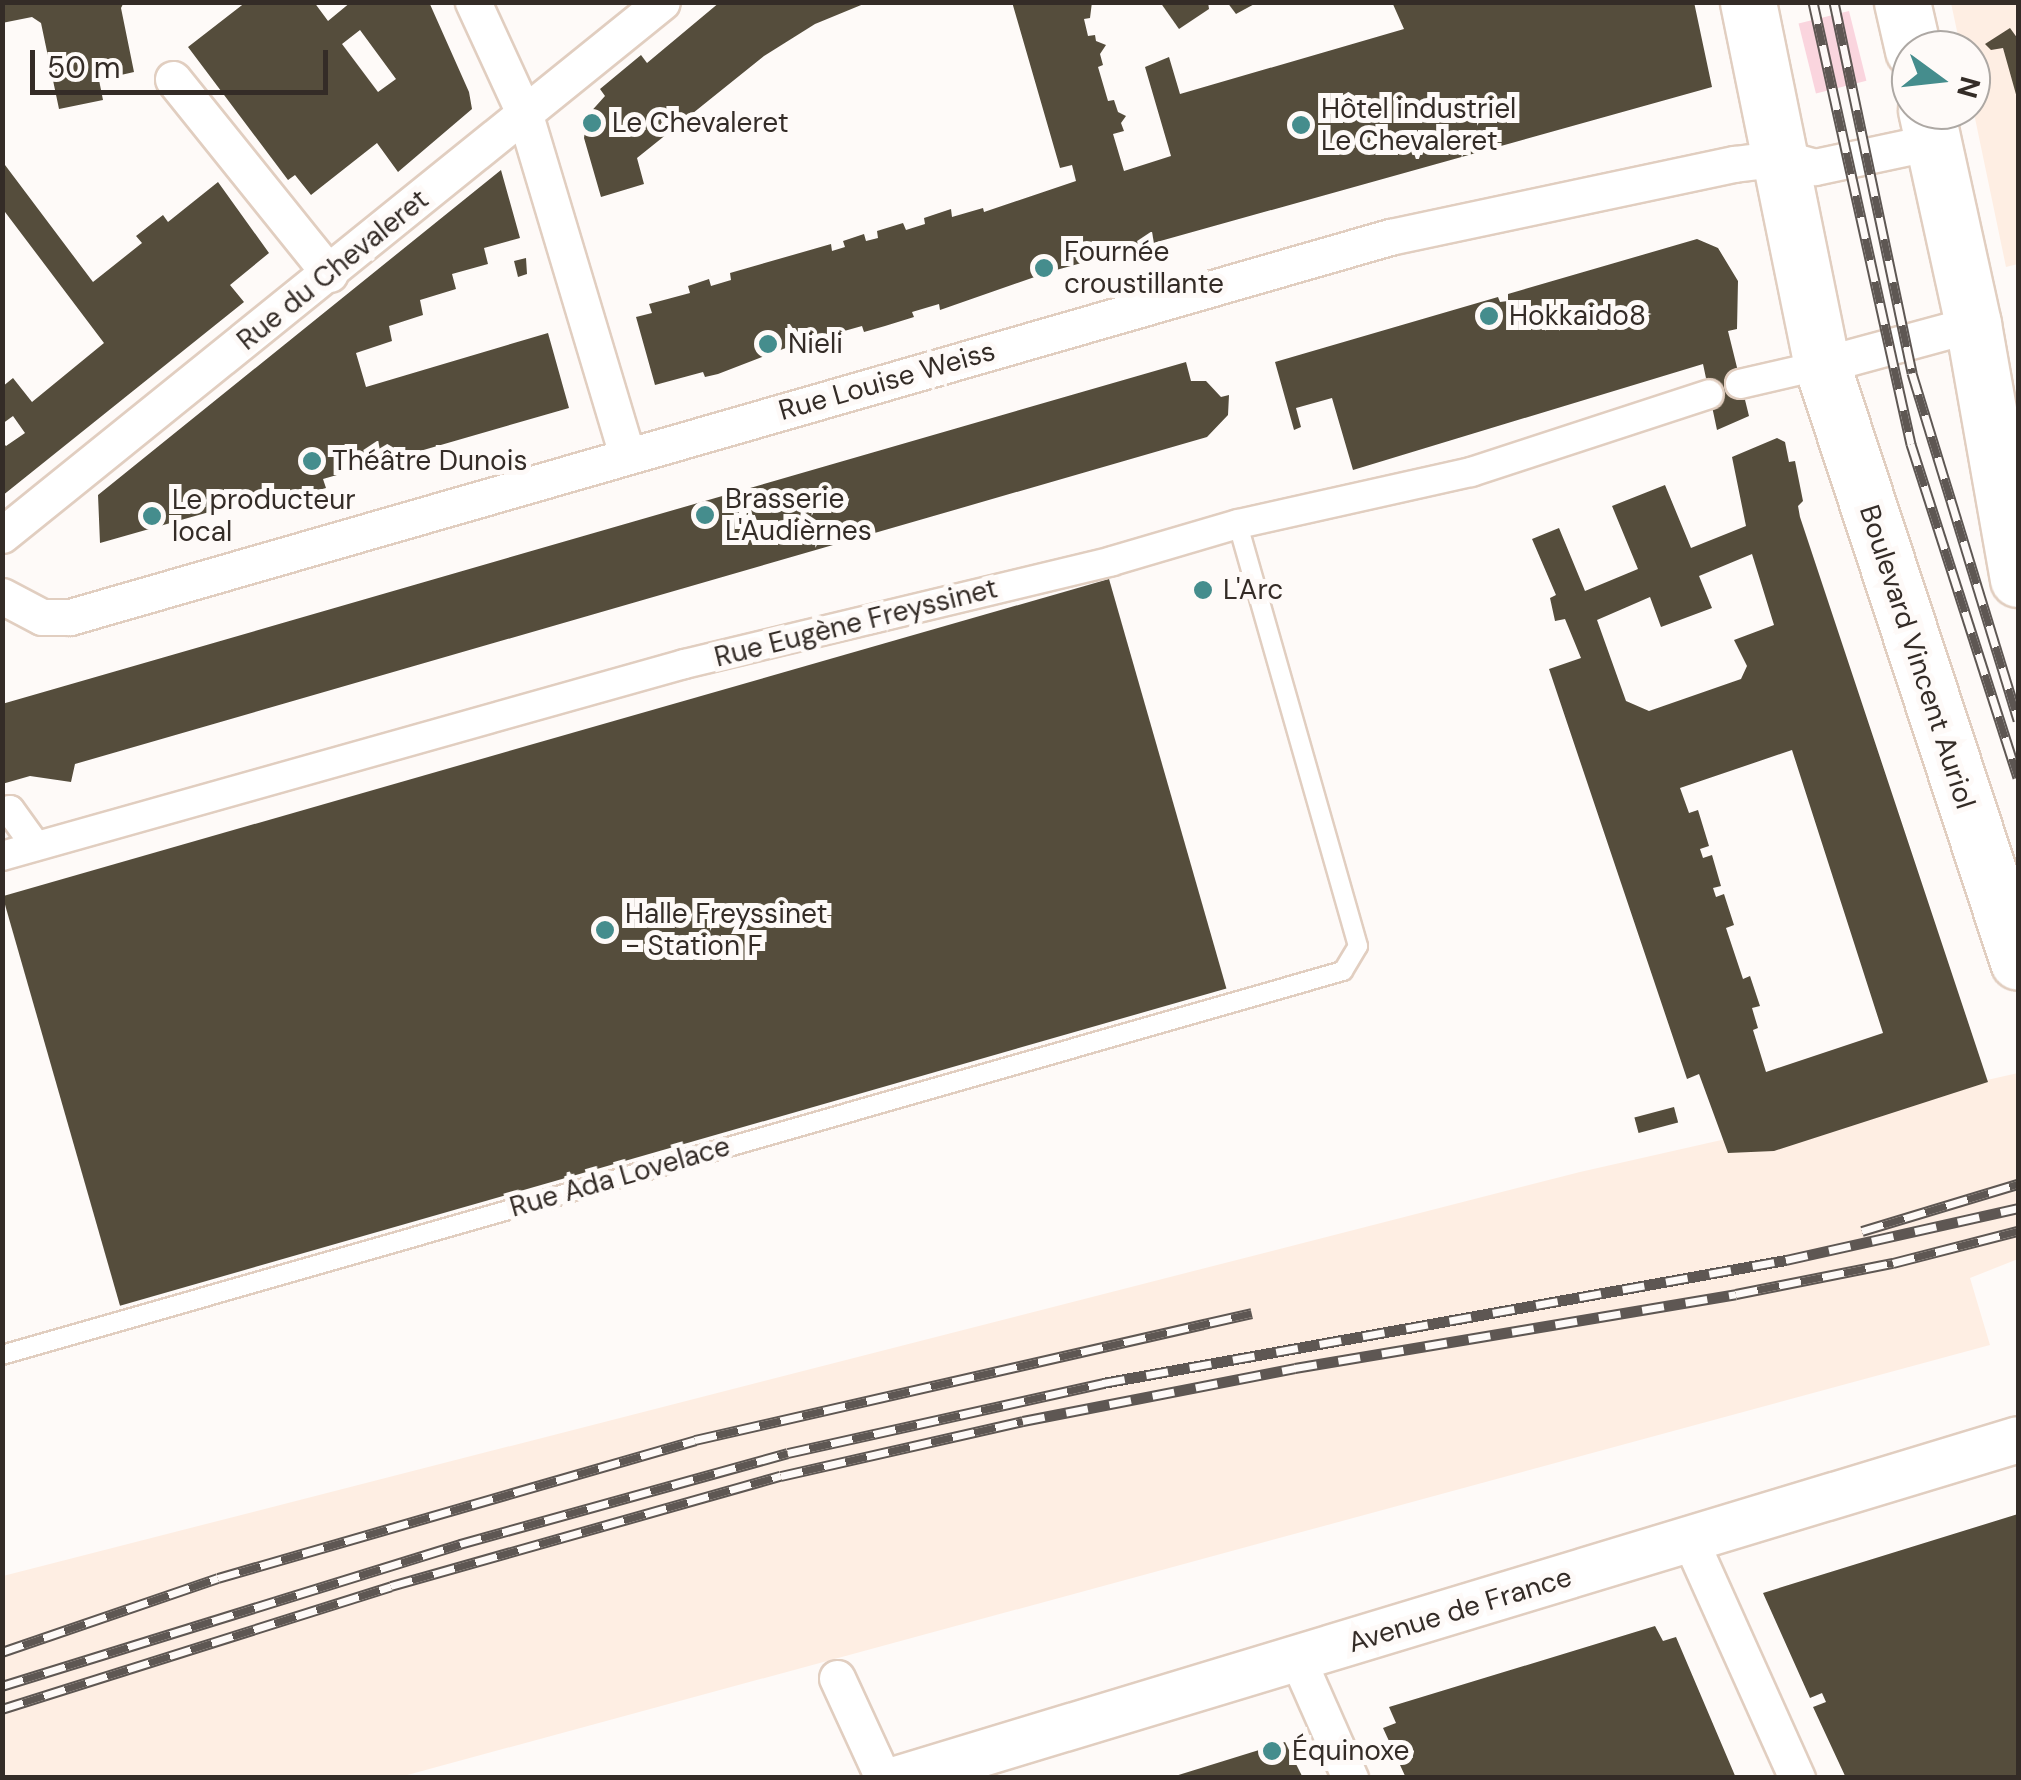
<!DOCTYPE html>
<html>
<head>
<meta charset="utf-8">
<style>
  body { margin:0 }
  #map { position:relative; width:2021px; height:1780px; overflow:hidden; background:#fefaf8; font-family:"DM Sans",sans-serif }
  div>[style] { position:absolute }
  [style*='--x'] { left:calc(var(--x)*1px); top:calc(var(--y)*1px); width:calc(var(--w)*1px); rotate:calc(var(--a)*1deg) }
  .built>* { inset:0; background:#feeee3 }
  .green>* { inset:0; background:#fad5de; transform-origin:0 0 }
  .building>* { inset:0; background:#554d3c; transform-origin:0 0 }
  .roads { filter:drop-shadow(2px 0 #e1cec0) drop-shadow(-2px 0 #e1cec0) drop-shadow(0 2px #e1cec0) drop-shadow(0 -2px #e1cec0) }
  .service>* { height:18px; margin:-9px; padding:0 9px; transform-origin:9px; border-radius:9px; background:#fff }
  .pedestrian>* { height:28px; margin:-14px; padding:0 14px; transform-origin:14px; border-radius:14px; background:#fff }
  .minor>* { height:35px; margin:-17.5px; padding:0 17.5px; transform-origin:17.5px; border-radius:17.5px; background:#fff }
  .tertiary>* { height:45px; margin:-22.5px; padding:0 22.5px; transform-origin:22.5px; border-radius:22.5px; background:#fff }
  .primary>* { height:55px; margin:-27.5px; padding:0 27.5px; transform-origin:27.5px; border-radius:27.5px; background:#fff }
  .rail>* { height:11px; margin-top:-5.5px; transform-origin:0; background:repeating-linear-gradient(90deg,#fefaf8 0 22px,#5e5753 0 44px); box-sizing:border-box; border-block:2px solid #5e5753 }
  .dots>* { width:28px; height:28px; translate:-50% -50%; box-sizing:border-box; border:5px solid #fefaf8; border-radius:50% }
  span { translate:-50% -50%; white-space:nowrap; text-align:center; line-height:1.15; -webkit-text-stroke:10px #fefaf8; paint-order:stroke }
  .poi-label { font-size:28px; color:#342c27 }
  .left { translate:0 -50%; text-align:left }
  .street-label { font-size:28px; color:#342c27 }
  .frame { position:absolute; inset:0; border:5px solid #342c27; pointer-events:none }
  .north { position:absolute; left:1891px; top:30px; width:100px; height:100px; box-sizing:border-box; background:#fefaf8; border:2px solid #ada8a4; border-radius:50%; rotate:105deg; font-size:28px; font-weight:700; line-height:40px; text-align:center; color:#342c27 }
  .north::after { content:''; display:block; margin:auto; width:35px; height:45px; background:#458d8d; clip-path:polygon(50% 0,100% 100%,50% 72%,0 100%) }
  .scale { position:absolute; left:30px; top:50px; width:298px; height:45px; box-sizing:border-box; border:5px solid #342c27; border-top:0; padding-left:12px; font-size:30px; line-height:35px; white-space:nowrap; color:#342c27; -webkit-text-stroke:8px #fefaf8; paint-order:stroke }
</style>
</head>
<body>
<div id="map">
  <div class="built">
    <div style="clip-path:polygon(1951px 3px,2018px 3px,2018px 264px,2006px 267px,1971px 99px,1971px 50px,1961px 50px)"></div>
    <div style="clip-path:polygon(2018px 1073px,2018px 1259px,1970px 1278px,1990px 1345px,400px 1777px,3px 1778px,3px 1576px,1580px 1172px)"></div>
  </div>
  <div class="green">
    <div style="left:1849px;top:11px;width:72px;height:52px;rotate:76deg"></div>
  </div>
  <div class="building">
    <div style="clip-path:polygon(2px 2px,124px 2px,121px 8px,134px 72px,99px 80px,103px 100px,59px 109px,41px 23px,32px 17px,2px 23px)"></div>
    <div style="clip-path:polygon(evenodd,246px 2px,314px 2px,328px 21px,351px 2px,429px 2px,469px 92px,472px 109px,398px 172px,377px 143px,311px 195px,295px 175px,288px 180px,188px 47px,246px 2px,360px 30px,396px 79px,378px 92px,342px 44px,360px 30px)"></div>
    <div style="clip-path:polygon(720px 2px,866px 3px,815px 24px,764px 56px,637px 158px,644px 184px,601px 197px,584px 138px,587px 116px,605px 96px,600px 89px,641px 55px,647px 63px)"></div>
    <div style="clip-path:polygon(1012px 2px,1092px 2px,1090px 18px,1084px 19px,1088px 36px,1095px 35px,1096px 41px,1106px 45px,1100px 54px,1103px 65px,1098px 67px,1108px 101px,1114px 100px,1118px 112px,1126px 116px,1121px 123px,1124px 131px,1113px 134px,1124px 171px,1171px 156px,1145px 67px,1169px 57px,1180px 94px,1404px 29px,1392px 2px,1694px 2px,1712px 87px,1146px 245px,1148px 250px,1110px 261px,1097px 264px,1096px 259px,1049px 272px,940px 310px,939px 304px,912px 312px,914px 317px,885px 326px,864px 332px,862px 326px,791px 346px,718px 374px,705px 377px,703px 372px,655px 385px,636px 317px,652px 313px,649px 304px,690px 293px,688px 286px,709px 279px,711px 286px,731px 280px,730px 273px,831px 244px,832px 251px,845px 247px,843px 241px,864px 234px,866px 241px,878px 238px,877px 231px,903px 223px,906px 230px,925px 224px,924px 218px,951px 209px,952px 217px,983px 208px,984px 212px,1076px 181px,1072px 165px,1060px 168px)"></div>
    <div style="clip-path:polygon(1160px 2px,1208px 2px,1209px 9px,1179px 29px)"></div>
    <div style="clip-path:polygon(1227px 2px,1258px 2px,1236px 14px)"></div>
    <div style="clip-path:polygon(2010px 28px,2018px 39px,2017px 98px,2003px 48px,1991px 50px,1985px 44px)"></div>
    <div style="clip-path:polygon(2px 161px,93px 282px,142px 243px,136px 236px,163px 215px,168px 222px,218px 182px,269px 253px,230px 285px,244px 302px,2px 496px,2px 442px,6px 446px,25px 433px,13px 416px,2px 424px,2px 387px,13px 378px,32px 402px,104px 343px,2px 208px)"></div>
    <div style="clip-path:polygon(501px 170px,520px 238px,484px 248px,488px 264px,452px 274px,456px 289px,420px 300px,423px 315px,389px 326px,392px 341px,356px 353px,366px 387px,548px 333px,569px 408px,323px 479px,326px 488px,284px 500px,283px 491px,100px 543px,98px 495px)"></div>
    <div style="clip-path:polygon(1697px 239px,1718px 248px,1738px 281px,1737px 329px,1728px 331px,1749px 416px,1717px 430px,1703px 364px,1353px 470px,1332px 398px,1296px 408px,1301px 427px,1294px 430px,1275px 362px,1498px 297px,1500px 302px,1508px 301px,1508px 294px)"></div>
    <div style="clip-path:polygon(526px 258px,527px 274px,518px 277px,514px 261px)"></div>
    <div style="clip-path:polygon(1186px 362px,1191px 381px,1206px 381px,1221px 397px,1229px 395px,1228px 415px,1207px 437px,75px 764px,71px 782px,30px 776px,2px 784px,2px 704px)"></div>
    <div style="clip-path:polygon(evenodd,1777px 438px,1785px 442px,1789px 462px,1795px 461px,1803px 501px,1798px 506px,1800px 517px,1988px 1082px,1774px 1151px,1728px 1153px,1699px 1074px,1687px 1079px,1549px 669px,1581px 658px,1565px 619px,1555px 621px,1550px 598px,1556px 595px,1532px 539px,1559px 528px,1585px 591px,1638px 569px,1612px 506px,1665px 485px,1691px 548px,1746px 526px,1732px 457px,1777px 438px,1752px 554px,1774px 625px,1734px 640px,1747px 666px,1741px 679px,1649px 711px,1626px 701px,1597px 620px,1650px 597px,1661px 627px,1712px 608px,1699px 576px,1752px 554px,1777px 438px,1792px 750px,1883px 1033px,1766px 1072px,1753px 1030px,1758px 1028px,1752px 1008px,1760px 1006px,1750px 976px,1743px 979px,1726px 928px,1734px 925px,1724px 894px,1716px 897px,1713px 888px,1721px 886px,1712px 855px,1703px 858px,1700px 849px,1709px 846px,1698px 810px,1689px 813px,1680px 788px,1792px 750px)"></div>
    <div style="left:1109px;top:579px;width:426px;height:1151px;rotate:74deg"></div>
    <div style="left:1674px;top:1107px;width:16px;height:41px;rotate:75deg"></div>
    <div style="clip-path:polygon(2018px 1514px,2018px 1778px,1846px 1778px,1813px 1707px,1826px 1702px,1822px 1693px,1810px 1698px,1763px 1593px)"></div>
    <div style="clip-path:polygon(1655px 1626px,1663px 1641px,1676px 1637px,1736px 1778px,1406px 1778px,1383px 1728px,1396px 1723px,1389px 1707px)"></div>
    <div style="clip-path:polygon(1285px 1742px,1303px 1778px,1172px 1778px,1172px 1777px)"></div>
  </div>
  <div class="roads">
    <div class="service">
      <div style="--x:2;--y:1355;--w:1395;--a:-15.98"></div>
      <div style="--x:1343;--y:971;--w:29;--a:-59"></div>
      <div style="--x:1358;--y:946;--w:439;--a:-105.9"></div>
    </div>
    <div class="pedestrian">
      <div style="--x:1740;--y:384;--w:84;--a:-13"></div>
      <div style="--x:2;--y:812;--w:8;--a:-14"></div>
      <div style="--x:10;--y:810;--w:44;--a:54.2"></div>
      <div style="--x:2;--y:856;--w:709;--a:-15.72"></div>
      <div style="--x:684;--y:664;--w:440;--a:-13.5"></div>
      <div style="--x:1112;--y:561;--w:131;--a:-16.4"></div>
      <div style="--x:1238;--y:524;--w:239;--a:-12.6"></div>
      <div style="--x:1471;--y:472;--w:250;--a:-18.1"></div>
    </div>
    <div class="minor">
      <div style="--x:473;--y:2;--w:124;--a:65.3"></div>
      <div style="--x:525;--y:115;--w:356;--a:73.3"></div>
      <div style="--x:173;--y:79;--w:250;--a:51.2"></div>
      <div style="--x:1822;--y:365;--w:156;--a:-15.2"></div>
      <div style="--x:2;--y:535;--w:848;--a:-38.92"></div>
      <div style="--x:2;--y:596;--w:45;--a:27.7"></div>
      <div style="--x:42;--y:617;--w:28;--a:0"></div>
      <div style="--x:70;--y:617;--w:1374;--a:-16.06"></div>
      <div style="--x:1390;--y:237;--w:352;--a:-12"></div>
      <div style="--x:1734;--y:164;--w:48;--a:-7.1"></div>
      <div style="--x:1782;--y:158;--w:34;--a:15"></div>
      <div style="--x:1815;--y:167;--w:121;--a:-12"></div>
      <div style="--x:1690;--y:1540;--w:261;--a:65.8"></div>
      <div style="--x:1298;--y:1660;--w:129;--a:66.2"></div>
      <div style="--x:837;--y:1678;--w:110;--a:65.3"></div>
    </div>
    <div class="tertiary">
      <div style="--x:899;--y:1778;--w:1169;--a:-16.85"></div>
    </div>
    <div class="primary">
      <div style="--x:1748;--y:2;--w:370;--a:78.5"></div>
      <div style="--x:1822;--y:365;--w:628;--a:71.82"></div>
      <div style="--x:1902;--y:2;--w:49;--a:77.1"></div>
      <div style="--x:1926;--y:110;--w:219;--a:77.6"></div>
      <div style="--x:1973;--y:324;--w:259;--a:80"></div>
    </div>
  </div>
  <div class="rail">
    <div style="--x:1813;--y:2;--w:453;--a:77.5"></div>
    <div style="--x:1911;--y:444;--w:350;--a:72.2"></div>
    <div style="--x:1834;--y:2;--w:379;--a:78.1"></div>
    <div style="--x:1912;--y:373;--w:363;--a:73"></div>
    <div style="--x:1862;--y:1231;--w:163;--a:-16.8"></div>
    <div style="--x:2;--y:1652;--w:228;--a:-18.9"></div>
    <div style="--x:218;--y:1578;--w:497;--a:-16.1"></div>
    <div style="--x:695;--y:1440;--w:571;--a:-12.84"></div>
    <div style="--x:2;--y:1686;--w:480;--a:-17.2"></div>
    <div style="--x:460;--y:1544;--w:340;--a:-15.5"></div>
    <div style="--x:788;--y:1453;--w:323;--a:-12.5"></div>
    <div style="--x:1103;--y:1383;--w:694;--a:-10.21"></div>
    <div style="--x:1786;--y:1260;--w:238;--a:-12.6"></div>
    <div style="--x:2;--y:1709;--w:408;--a:-17.5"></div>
    <div style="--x:391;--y:1586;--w:405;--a:-15.8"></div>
    <div style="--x:781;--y:1476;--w:248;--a:-12.8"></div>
    <div style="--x:1023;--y:1421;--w:277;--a:-11"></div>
    <div style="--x:1295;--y:1368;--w:447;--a:-9.5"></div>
    <div style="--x:1736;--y:1294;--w:160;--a:-11.2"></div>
    <div style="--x:1893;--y:1263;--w:129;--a:-14.4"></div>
  </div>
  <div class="dots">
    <div style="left:592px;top:123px;background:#458d8d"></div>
    <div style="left:1301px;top:125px;background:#458d8d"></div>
    <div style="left:1044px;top:268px;background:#458d8d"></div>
    <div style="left:1489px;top:316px;background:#458d8d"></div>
    <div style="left:768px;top:344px;background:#458d8d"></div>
    <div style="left:312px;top:461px;background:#458d8d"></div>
    <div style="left:705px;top:515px;background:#458d8d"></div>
    <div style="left:152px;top:516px;background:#458d8d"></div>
    <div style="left:1203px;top:590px;background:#458d8d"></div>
    <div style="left:605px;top:930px;background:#458d8d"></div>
    <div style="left:1272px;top:1751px;background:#458d8d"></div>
  </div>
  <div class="poi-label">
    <span class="left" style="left:1321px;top:125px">Hôtel industriel<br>Le Chevaleret</span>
    <span class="left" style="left:612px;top:123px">Le Chevaleret</span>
    <span class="left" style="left:1064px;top:268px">Fournée<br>croustillante</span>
    <span class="left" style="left:1509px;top:316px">Hokkaido8</span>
    <span class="left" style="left:788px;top:344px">Nieli</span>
    <span class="left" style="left:332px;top:461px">Théâtre Dunois</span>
    <span class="left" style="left:725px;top:515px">Brasserie<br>L'Audièrnes</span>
    <span class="left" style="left:172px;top:516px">Le producteur<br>local</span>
    <span class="left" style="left:1223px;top:590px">L'Arc</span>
    <span class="left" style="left:625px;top:930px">Halle Freyssinet<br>- Station F</span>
    <span class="left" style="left:1292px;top:1751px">Équinoxe</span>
  </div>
  <div class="street-label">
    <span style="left:333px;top:270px;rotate:-39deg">Rue du Chevaleret</span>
    <span style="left:887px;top:381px;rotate:-16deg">Rue Louise Weiss</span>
    <span style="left:856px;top:623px;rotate:-14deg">Rue Eugène Freyssinet</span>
    <span style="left:1917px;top:657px;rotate:72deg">Boulevard Vincent Auriol</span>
    <span style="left:620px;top:1177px;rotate:-16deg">Rue Ada Lovelace</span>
    <span style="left:1460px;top:1610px;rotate:-17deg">Avenue de France</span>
  </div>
  <div class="frame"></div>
  <div class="north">N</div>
  <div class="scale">50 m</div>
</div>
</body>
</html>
